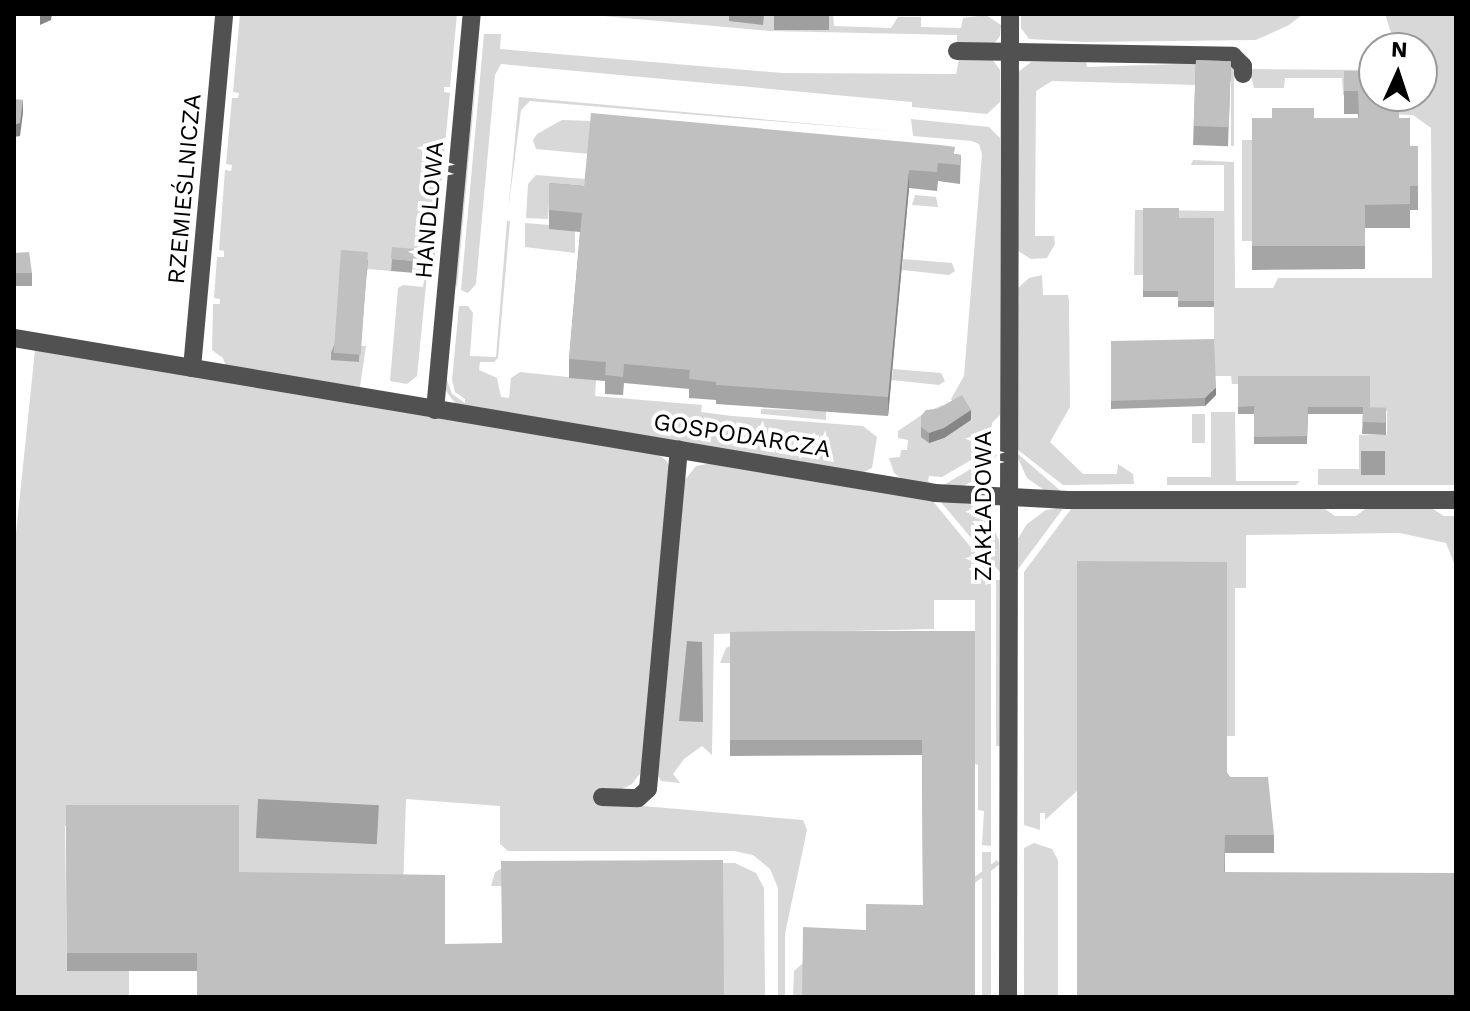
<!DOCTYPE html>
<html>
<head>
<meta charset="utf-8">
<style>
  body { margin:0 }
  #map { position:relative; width:1470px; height:1011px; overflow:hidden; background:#fff; font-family:"Work Sans",sans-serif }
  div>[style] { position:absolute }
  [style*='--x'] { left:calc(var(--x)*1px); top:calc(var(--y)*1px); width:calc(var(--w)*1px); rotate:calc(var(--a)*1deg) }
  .green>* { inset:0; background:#d8d8d8; transform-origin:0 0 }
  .water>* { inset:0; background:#9f9f9f; transform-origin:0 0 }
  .minor>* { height:18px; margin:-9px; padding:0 9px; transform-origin:9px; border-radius:9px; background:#515151 }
  .wall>* { inset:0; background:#a5a5a5; transform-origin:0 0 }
  .shaded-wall>* { inset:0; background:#868686 }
  .building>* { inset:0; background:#c0c0c0; transform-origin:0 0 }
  span { translate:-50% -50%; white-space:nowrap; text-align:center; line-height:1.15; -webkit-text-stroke:8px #fff; paint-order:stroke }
  .street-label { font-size:24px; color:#000 }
  .frame { position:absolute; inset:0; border:16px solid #000; pointer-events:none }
  .north { position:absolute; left:1358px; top:32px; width:80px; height:80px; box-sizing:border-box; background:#fff; border:2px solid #999; border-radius:50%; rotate:3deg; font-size:22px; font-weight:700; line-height:32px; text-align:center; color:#000 }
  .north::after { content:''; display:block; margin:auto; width:28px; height:36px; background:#000; clip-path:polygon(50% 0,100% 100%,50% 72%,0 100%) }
</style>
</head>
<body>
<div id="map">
  <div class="green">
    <div style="clip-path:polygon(240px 14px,457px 14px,450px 87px,444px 87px,444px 92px,450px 93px,439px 207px,433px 207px,433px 212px,439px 213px,433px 275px,427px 275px,417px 376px,407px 384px,390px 381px,398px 288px,403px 285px,423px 287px,425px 275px,415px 274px,393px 259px,391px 271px,368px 269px,331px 359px,359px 362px,361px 346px,366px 346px,360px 387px,226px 367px,223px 358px,212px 350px,213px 304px,220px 304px,220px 299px,214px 298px,217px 257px,224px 257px,224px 251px,219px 250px,225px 170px,231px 171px,232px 165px,226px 164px,232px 98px,238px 98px,239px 93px,233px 92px)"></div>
    <div style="clip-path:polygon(581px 14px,833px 14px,834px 26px,891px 28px,898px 17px,921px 17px,921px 27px,961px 28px,963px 18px,986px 15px,1001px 25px,1000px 36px,993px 45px,957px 42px,957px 35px,770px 31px)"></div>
    <div style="clip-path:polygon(1021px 14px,1303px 14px,1289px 25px,1256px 40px,1085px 42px,1029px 39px,1021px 28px)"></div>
    <div style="clip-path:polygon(1385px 14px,1456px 14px,1456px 485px,1318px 485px,1318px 469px,1359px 469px,1359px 435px,1387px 435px,1387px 411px,1370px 410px,1370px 384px,1232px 384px,1231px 376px,1214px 376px,1214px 225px,1143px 275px,1134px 275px,1135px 210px,1224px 211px,1224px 165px,1191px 165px,1193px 160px,1234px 162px,1235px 288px,1273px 288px,1278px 278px,1432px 278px,1431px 128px,1413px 115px,1383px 114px,1383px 96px,1422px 96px,1422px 48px,1396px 48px)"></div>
    <div style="clip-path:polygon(484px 34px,501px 34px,500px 49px,783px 73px,956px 74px,959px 59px,992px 59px,1000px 70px,1000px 102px,987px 114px,912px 107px,912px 102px,501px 64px,495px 75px,476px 284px,468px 293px,461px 290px)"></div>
    <div style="clip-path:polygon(480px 36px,457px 287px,454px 281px)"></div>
    <div style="clip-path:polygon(1086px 60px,1087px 67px,1210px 63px,1234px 67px,1234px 146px,1231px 146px,1231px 81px,1196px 85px,1052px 81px,1036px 91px,1035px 236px,1054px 236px,1055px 244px,1047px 258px,1031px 259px,1018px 251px,1017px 73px,1031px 62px)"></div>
    <div style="clip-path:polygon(1249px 69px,1374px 70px,1374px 95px,1343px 95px,1342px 78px,1285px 78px,1284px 88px,1254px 88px)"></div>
    <div style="clip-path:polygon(519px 97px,903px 132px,530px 101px,521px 110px,508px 212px)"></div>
    <div style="clip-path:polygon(911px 119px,989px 127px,1000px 138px,1000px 415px,992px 423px,990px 449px,942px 477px,929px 476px,928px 481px,933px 485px,905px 481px,894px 473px,889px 458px,900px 457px,901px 450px,907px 450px,908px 440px,898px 438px,898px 431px,926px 412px,943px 405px,954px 431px,972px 420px,962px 404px,956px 407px,951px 399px,964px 376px,982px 154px,979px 144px,972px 141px,913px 136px)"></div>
    <div style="clip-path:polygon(562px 120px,593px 121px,589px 154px,536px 149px,533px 140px,537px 134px)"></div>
    <div style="left:1252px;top:140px;width:101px;height:10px;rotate:90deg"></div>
    <div style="clip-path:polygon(536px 175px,585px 179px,578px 220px,549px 202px,548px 219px,526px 218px,528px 184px)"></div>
    <div style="clip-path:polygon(915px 195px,936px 197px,938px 207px,912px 205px)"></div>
    <div style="clip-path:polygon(507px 221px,510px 221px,498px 358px,494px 362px,480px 362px,479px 370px,497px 378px,501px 397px,509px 398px,511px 378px,520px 372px,596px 380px,595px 396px,702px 405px,701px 412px,732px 416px,863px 426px,877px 437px,872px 468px,862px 473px,465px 408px,455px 403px,444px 388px,446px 377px,452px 394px,465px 403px,465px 399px,455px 392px,452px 380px,459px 306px,468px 306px,473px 313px,470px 356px,496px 357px)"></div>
    <div style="clip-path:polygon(525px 223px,575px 227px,575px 253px,525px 247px)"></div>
    <div style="clip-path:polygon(903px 259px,952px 263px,955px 271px,949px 275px,902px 270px)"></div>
    <div style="clip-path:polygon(1042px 275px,1043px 295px,1068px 295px,1069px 301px,1070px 407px,1050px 442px,1083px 474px,1117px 474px,1118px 464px,1133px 474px,1134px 484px,1063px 485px,1014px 447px,1017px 289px,1029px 278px)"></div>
    <div style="clip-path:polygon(35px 350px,658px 454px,666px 460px,670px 467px,645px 767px,632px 784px,597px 802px,803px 820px,807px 830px,785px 934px,785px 997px,778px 997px,778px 888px,770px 869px,753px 855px,734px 851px,508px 851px,500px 844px,500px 806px,406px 799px,403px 890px,239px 890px,239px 823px,65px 826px,67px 971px,129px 971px,129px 997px,14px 997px,14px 553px)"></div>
    <div style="clip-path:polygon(893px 369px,941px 373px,945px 381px,939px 385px,892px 380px)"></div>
    <div style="clip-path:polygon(761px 409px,826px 411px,826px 420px,761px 414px)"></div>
    <div style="clip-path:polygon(1211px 412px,1235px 412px,1236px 481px,1300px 481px,1296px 485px,1167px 485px,1167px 477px,1211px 477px)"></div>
    <div style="left:1205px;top:414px;width:29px;height:13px;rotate:90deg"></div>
    <div style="clip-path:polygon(998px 453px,988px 470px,977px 479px,963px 486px,942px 486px)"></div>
    <div style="clip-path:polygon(1016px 454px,1018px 454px,1062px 492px,1044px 490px,1027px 478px)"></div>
    <div style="clip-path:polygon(712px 463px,932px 500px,991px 572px,991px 846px,982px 845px,984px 811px,978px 810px,978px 765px,731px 663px,720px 663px,726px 648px,741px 641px,975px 640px,975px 600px,934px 600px,934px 629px,714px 634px,712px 755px,702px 746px,684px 759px,673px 774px,680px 783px,661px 781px,658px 776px,684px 481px,696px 466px)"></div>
    <div style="clip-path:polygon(940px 501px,970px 504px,989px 520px,999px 540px,1000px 572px)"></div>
    <div style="clip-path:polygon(1063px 507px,1062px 510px,1016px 572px,1017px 540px,1027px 524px,1046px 510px)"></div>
    <div style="clip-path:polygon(1322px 507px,1335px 516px,1356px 516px,1368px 507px,1430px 507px,1444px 516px,1456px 516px,1456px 568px,1446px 543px,1400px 533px,1246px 535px,1246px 588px,1235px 588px,1235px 736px,1227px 736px,1077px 580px,1077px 791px,1045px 820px,1045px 813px,1040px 813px,1040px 830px,1024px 825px,1024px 572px,1071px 509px)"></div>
    <div style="left:1000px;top:580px;width:166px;height:4px;rotate:90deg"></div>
    <div style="clip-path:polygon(1034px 843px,1052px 849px,1058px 860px,1058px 997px,1024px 997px,1024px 848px)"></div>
    <div style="left:982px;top:852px;width:9px;height:145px"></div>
    <div style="left:997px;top:860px;width:5px;height:137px;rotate:53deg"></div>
    <div style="clip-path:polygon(735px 863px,756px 873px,764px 888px,765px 997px,722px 997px,501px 886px,491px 886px,495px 872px,510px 864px)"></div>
    <div style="clip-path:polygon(803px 963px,803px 997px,793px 997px,794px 971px)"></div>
  </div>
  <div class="water">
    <div style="clip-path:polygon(729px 14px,764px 14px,763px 25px,729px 21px)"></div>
    <div style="left:774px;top:14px;width:55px;height:16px"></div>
    <div style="left:1361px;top:451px;width:24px;height:24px"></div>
    <div style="clip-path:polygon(687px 641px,702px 642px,703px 722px,679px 721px)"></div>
    <div style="left:258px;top:799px;width:121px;height:39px;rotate:3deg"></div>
  </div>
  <div class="minor">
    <div style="--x:957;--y:51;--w:276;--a:1"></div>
    <div style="--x:1233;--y:56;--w:14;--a:45"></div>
    <div style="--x:1243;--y:66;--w:8;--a:90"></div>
    <div style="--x:14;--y:338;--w:934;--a:9.55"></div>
    <div style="--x:935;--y:493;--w:133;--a:3"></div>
    <div style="--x:1068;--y:500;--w:388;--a:0"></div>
    <div style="--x:192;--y:368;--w:355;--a:-84.8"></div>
    <div style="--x:435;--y:410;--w:398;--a:-84.7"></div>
    <div style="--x:602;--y:797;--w:36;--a:2"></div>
    <div style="--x:638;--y:798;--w:13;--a:-42"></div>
    <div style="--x:648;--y:789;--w:341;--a:-84.8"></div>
    <div style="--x:1008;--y:997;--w:983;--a:-89.88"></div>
  </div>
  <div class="wall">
    <div style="left:1196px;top:60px;width:35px;height:85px;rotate:2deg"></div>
    <div style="clip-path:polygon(1344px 71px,1383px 107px,1399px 118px,1410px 146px,1418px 146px,1418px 210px,1410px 210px,1410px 228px,1365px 228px,1365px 269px,1252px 270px,1252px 118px,1358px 118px,1358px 114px,1344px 114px)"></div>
    <div style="clip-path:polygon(955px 154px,961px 155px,960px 184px,938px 181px,937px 191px,909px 188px,888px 416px,716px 404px,716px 400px,689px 398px,689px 389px,624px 383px,623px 395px,605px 394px,605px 381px,569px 378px,569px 359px,580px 232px,549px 229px,549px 183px,584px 186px)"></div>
    <div style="clip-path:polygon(1143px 208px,1179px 218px,1214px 218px,1214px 307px,1178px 307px,1178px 297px,1143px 297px)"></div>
    <div style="clip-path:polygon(14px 253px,32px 273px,32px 286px,14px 286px)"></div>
    <div style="clip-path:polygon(368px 259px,359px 362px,331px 360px,331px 353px)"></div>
    <div style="left:392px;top:259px;width:24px;height:12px;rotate:5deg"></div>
    <div style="clip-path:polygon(1111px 341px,1216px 395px,1205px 406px,1111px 409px)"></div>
    <div style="clip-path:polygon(1238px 376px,1370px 408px,1386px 408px,1386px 435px,1362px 434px,1363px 414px,1308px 414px,1307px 444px,1254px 444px,1254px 414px,1238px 414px)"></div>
    <div style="clip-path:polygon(921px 416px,971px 420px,944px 438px,929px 443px,921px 437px)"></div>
    <div style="clip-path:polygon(975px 631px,975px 997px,866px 930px,923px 905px,922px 755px,730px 756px,730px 632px)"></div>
    <div style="clip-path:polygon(1227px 773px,1274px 835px,1274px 853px,1225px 853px,1225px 872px,1077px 997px)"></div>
    <div style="clip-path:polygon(66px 805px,239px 872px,445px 944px,197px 971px,67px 971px)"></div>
  </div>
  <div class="shaded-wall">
    <div style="clip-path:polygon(40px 14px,52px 14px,51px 20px,40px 25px)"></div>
    <div style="clip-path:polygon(23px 100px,23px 113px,20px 136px,14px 137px,14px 125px)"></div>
    <div style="clip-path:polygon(909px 170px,909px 188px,888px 416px,888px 397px)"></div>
    <div style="clip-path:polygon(1216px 387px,1216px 395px,1205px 406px,1205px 398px)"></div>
    <div style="clip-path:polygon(971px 410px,971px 420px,944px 438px,929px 443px,929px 433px)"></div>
  </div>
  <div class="building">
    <div style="left:1196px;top:60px;width:35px;height:66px;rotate:2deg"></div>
    <div style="clip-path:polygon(1344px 71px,1374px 71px,1374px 96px,1383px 96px,1383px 107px,1399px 107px,1399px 118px,1410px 118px,1410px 146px,1418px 146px,1418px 186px,1410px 186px,1410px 204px,1365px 205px,1365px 246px,1252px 246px,1252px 118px,1272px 118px,1272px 108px,1314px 108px,1314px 118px,1359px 118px,1358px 91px,1344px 91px)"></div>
    <div style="clip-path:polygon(14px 99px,23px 100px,20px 123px,14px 125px)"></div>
    <div style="clip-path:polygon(591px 113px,940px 145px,955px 147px,954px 154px,961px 155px,960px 165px,938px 163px,937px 172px,909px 170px,888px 397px,716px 385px,716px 382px,689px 379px,690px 370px,624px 364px,623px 377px,605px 375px,606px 362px,569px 359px,582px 213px,549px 210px,549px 183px,584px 186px)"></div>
    <div style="clip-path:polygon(1143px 208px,1179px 208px,1179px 218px,1214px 218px,1214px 301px,1178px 301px,1178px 291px,1143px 291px)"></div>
    <div style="left:392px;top:247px;width:24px;height:12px;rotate:5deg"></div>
    <div style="left:341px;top:250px;width:27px;height:103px;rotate:4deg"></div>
    <div style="clip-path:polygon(29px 252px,32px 273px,14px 273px,14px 253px)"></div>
    <div style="clip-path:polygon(1214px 339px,1216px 387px,1205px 398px,1111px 401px,1111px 341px)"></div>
    <div style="clip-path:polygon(1238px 376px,1370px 376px,1370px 407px,1308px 407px,1307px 436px,1254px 437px,1254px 406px,1238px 407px)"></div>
    <div style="clip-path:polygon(962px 395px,971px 410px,944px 428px,929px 433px,921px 427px,921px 416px,926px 410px,937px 409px)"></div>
    <div style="left:1363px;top:407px;width:23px;height:15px;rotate:2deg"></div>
    <div style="clip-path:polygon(1077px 561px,1227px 562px,1227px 773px,1229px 777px,1268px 777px,1274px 835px,1225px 835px,1224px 872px,1456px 873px,1456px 997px,1077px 997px)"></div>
    <div style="clip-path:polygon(975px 631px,975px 997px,802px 997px,803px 927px,866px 930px,866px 904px,923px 905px,922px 740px,730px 740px,730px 632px)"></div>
    <div style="clip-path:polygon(66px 805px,239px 805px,239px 872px,445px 875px,445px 944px,502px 943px,501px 861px,723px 860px,724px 997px,197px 997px,197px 953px,67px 953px)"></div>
  </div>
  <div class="street-label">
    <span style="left:185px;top:189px;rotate:-85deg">RZEMIEŚLNICZA</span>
    <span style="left:430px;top:210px;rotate:-85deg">HANDLOWA</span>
    <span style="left:742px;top:436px;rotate:9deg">GOSPODARCZA</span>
    <span style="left:984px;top:506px;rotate:-90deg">ZAKŁADOWA</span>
  </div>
  <div class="frame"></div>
  <div class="north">N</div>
</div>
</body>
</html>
